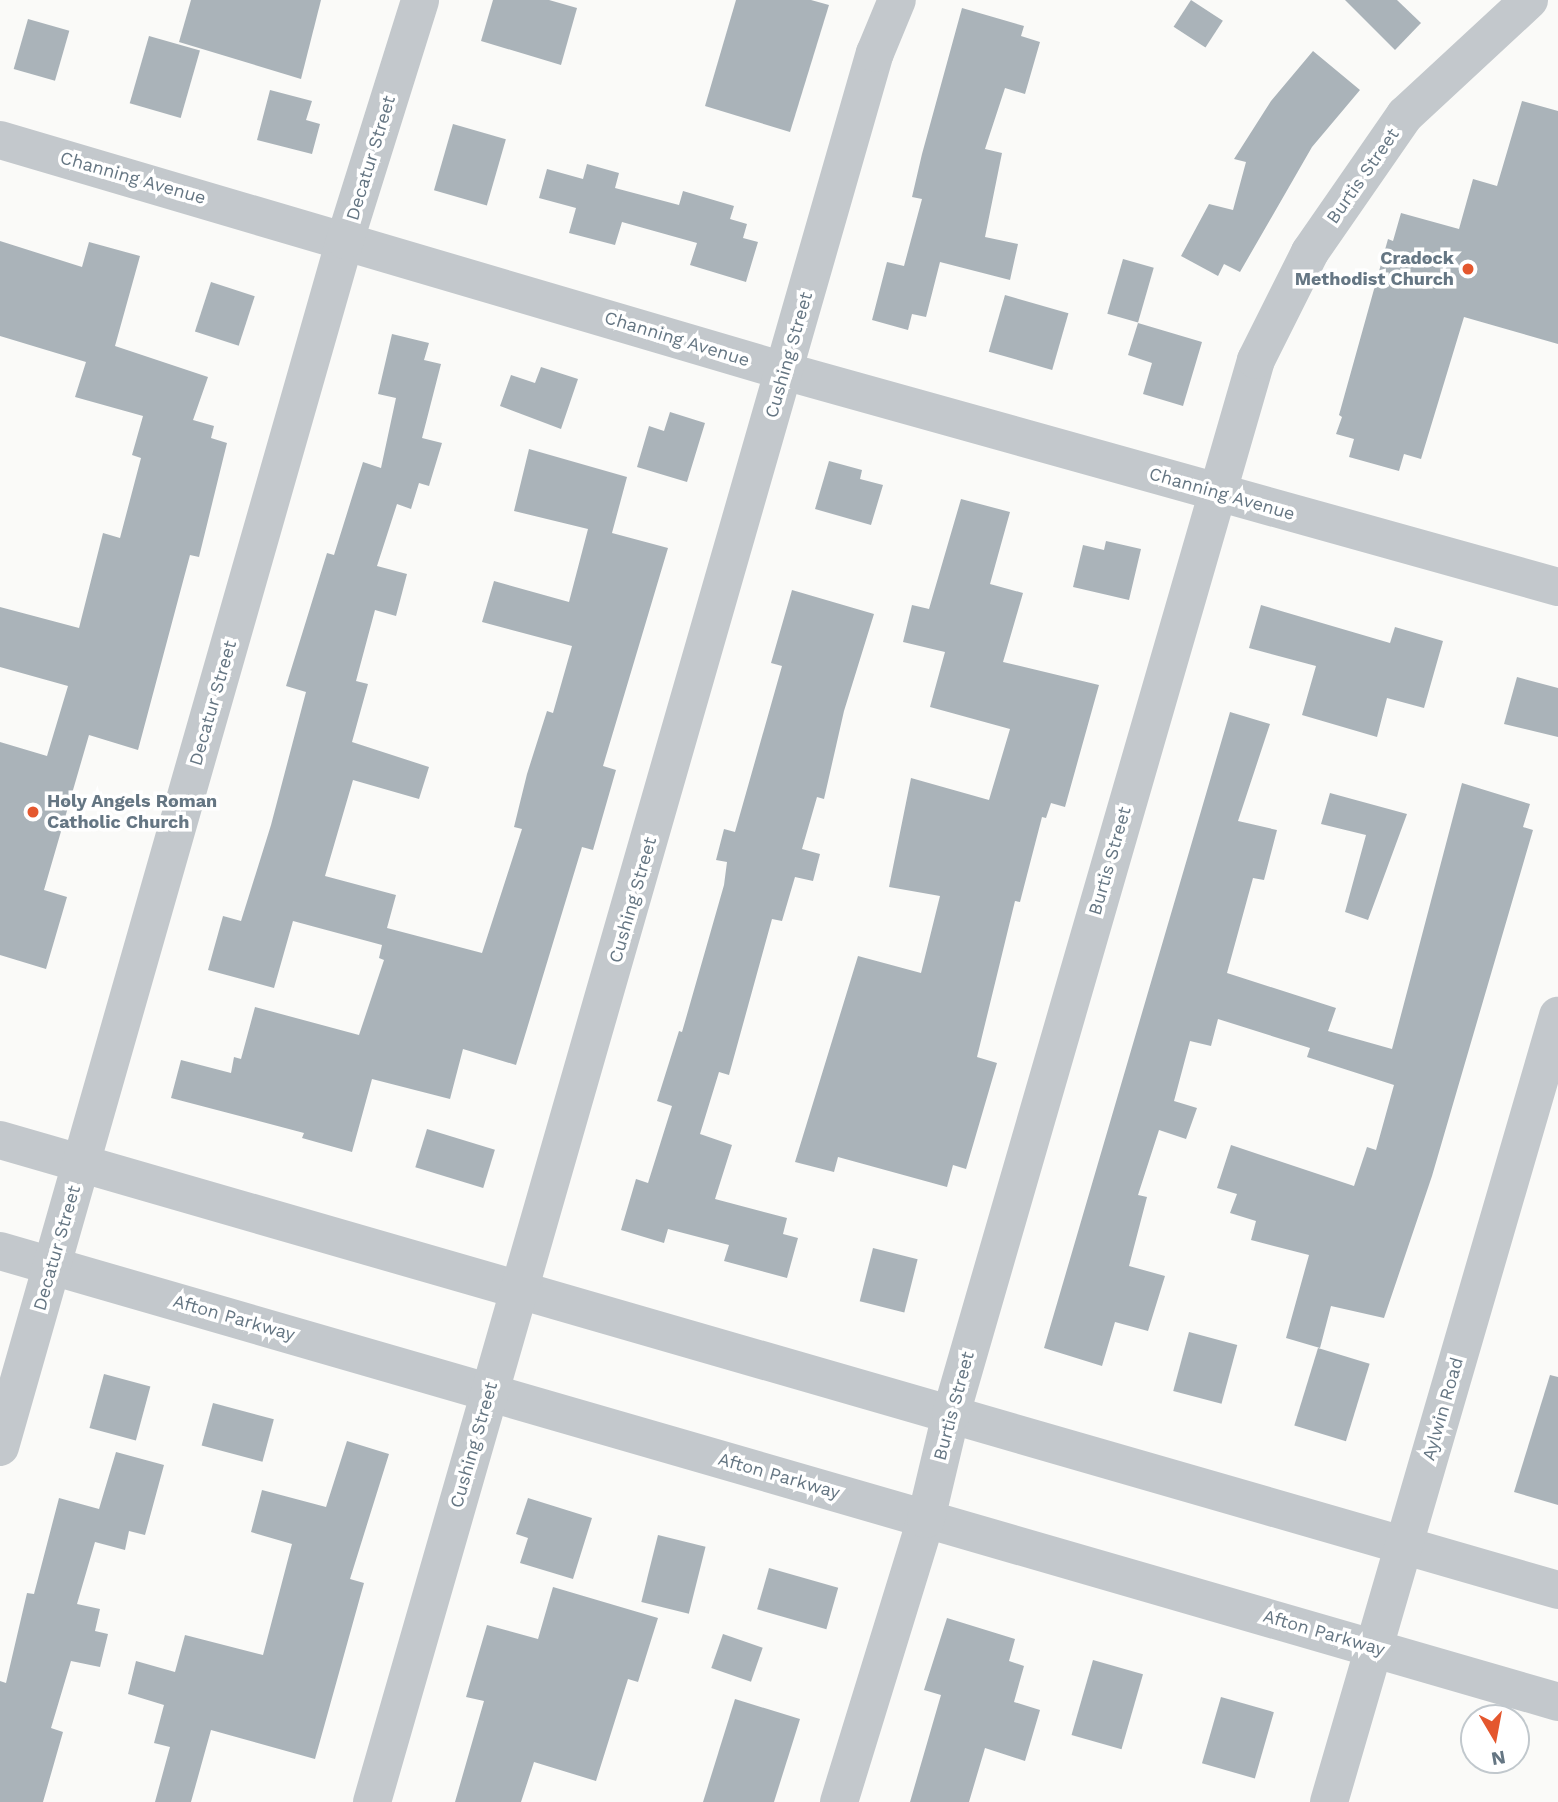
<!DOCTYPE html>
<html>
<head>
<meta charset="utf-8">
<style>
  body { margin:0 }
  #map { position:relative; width:1558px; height:1802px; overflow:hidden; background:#fafaf8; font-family:"Work Sans",sans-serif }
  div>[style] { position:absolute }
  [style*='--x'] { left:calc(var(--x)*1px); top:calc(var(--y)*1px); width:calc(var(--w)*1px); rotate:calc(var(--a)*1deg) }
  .building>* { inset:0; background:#aab3b9; transform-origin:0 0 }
  .minor>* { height:38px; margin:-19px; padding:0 19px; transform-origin:19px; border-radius:19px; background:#c3c8cc }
  .dots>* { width:19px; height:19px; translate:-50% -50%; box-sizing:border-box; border:4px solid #fff; border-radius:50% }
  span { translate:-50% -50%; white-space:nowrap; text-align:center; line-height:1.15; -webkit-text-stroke:7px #fff; paint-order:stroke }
  .street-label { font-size:18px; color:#657683 }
  .poi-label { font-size:18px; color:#657683; font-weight:700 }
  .right { translate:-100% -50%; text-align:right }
  .left { translate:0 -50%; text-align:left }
  .north { position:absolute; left:1460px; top:1704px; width:70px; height:70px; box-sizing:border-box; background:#fff; border:2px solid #c1c8cd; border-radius:50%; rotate:170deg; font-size:19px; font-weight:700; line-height:28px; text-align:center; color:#657683 }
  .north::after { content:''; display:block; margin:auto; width:24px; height:32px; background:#e4572e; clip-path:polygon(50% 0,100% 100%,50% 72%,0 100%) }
</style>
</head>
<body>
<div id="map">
  <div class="building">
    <div style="clip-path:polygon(191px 0,321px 0,301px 79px,179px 42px)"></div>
    <div style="clip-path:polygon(493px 0,549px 0,577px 8px,561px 65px,481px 41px)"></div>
    <div style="clip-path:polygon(736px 0,811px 0,829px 5px,790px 132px,705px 106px)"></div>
    <div style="left:1191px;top:0;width:38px;height:32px;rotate:33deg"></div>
    <div style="clip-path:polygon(1345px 0,1397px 0,1421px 23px,1395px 50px)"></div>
    <div style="clip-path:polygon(962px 8px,1024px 26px,1021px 36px,1040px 42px,1025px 94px,1005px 88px,985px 149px,1002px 153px,985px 237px,1018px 244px,1010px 280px,940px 262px,926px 317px,912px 314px,908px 330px,872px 320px,887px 262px,904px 266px,922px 199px,912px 197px,922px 154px)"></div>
    <div style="left:28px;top:19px;width:43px;height:52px;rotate:16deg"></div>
    <div style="left:149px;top:36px;width:53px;height:70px;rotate:16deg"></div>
    <div style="clip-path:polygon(1313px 51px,1360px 90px,1312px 147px,1240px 272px,1224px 264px,1218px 276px,1181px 256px,1209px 204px,1233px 210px,1246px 162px,1234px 159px,1271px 101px)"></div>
    <div style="clip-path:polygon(270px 90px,312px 101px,306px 120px,320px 124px,312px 154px,257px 140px)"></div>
    <div style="clip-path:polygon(1522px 101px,1558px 111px,1558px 344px,1464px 317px,1421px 459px,1404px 454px,1399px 471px,1349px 457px,1354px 439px,1336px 434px,1342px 417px,1339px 415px,1388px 239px,1393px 241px,1401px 213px,1459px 229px,1473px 179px,1497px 186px)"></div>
    <div style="left:453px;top:124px;width:55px;height:69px;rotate:16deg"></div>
    <div style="clip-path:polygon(587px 164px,619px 173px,615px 188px,679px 205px,683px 191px,734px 206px,730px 219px,747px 224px,743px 238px,758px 242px,746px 282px,690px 265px,697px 243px,622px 222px,615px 245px,569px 233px,576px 208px,539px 198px,547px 169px,583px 179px)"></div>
    <div style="clip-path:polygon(0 241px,82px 267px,89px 242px,140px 256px,115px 346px,208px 377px,193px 420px,214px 426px,211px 438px,227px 443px,199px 557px,190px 555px,138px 750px,89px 735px,44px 890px,67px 897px,46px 969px,0 955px,0 742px,47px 756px,68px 686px,0 667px,0 607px,79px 628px,103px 533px,120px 538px,141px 458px,132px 455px,143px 416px,75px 397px,86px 362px,0 336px)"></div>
    <div style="left:1123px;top:259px;width:32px;height:57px;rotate:16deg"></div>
    <div style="left:211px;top:282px;width:46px;height:52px;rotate:18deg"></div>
    <div style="left:1005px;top:295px;width:66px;height:59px;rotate:16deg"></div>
    <div style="clip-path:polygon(1138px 323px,1202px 342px,1183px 406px,1143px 394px,1152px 363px,1128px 355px)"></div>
    <div style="clip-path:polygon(392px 334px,429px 343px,424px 360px,441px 364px,422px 438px,442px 443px,429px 486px,419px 483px,411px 509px,397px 504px,377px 566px,407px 574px,396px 616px,375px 610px,356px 681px,368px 684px,352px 742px,429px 767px,419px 799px,353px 780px,325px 876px,396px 895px,387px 928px,482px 953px,522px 829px,514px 827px,527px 774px,547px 711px,553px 713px,572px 646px,482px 622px,494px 581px,569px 602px,588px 529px,514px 511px,529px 449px,627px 477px,612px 533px,668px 548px,603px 766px,616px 770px,593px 850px,582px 847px,516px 1065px,463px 1049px,450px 1099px,372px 1079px,352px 1152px,302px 1138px,304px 1133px,171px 1098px,181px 1060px,231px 1073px,234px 1057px,241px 1059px,255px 1007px,359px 1035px,384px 960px,379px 958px,382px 945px,293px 921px,274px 988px,208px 970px,223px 916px,241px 921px,271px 825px,306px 692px,286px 686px,327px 553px,334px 555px,363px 462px,381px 468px,396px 398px,378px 394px)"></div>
    <div style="clip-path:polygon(541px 367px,578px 379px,561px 429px,500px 406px,511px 375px,535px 383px)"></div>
    <div style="clip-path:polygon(670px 412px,705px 423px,687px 482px,637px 467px,649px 426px,664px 431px)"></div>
    <div style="clip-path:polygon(829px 461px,862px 470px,860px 479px,883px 485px,871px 525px,815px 509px)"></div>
    <div style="clip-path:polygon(961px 499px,1010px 512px,990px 584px,1023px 593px,1003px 662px,1099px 685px,1065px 807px,1051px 803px,1046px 818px,1042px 817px,1020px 902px,1015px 901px,977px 1057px,997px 1063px,966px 1169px,953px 1165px,947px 1187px,838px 1157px,834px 1172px,795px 1162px,858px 956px,921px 973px,940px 896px,889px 887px,911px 778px,989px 800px,1010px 729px,930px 707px,945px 652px,903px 642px,912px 605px,929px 609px)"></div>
    <div style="clip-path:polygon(1106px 541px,1141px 549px,1129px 600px,1073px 587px,1083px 545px,1104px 550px)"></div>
    <div style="clip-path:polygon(792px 590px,874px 614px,844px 711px,824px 799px,817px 797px,802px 849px,820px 854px,813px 881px,795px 877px,782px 921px,772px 919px,729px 1075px,719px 1072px,700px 1134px,732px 1145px,715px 1199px,787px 1218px,783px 1234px,798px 1238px,787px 1278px,724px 1261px,729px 1245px,668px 1229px,664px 1243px,621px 1230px,636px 1179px,648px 1183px,672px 1106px,657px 1101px,679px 1031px,682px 1032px,724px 885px,727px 862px,716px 860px,724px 829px,735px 832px,782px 666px,771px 663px)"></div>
    <div style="clip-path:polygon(1261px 605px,1390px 643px,1395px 627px,1443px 641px,1424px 708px,1387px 698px,1377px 737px,1302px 715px,1316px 666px,1249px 648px)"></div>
    <div style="clip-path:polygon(1517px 677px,1558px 688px,1558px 737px,1504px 724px)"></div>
    <div style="clip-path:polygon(1230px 712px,1270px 724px,1238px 821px,1277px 830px,1264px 880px,1253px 878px,1227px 973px,1336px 1008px,1328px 1031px,1392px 1049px,1462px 783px,1530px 804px,1523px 827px,1533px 830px,1432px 1176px,1384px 1318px,1331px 1306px,1320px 1348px,1286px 1338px,1309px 1255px,1251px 1240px,1256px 1221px,1230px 1213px,1237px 1194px,1217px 1188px,1231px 1145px,1354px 1186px,1367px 1147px,1376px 1150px,1394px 1085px,1307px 1057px,1310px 1048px,1218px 1019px,1211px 1046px,1190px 1041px,1174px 1101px,1197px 1108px,1186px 1139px,1159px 1130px,1138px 1195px,1147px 1197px,1129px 1266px,1165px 1276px,1148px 1331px,1115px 1322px,1102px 1366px,1044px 1348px)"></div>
    <div style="clip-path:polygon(1330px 793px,1407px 814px,1368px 920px,1345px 912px,1366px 835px,1321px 824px)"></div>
    <div style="left:427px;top:1129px;width:71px;height:40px;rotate:17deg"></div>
    <div style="left:873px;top:1248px;width:46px;height:55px;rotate:14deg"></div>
    <div style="left:1189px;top:1332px;width:50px;height:61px;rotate:15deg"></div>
    <div style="left:1318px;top:1348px;width:54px;height:81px;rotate:17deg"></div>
    <div style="left:104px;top:1374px;width:48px;height:56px;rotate:15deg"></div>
    <div style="clip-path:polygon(1550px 1375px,1558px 1377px,1558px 1505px,1514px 1492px)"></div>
    <div style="left:213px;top:1403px;width:63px;height:44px;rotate:15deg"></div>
    <div style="clip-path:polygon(347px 1441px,389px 1454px,350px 1579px,364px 1583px,315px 1759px,211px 1730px,191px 1802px,155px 1802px,170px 1747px,154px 1743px,164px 1705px,128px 1694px,136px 1661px,175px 1672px,185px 1635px,263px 1655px,292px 1544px,251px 1532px,262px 1490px,326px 1507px)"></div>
    <div style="clip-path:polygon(116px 1452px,164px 1465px,145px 1535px,129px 1531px,125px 1550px,95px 1542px,77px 1604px,100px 1609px,95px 1631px,108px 1634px,100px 1667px,71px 1661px,51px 1728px,63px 1732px,43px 1802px,0 1802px,0 1681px,6px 1683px,27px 1593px,34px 1594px,59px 1498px,99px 1509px)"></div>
    <div style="clip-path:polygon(528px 1498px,592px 1518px,573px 1579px,520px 1563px,528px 1538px,516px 1534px)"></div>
    <div style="left:658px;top:1535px;width:49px;height:69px;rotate:14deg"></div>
    <div style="left:769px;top:1568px;width:72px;height:43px;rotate:16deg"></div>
    <div style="clip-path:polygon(553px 1587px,658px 1618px,638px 1682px,628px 1679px,596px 1781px,534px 1762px,521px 1802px,455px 1802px,484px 1701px,466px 1697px,487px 1625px,538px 1639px)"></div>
    <div style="clip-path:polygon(947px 1618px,1015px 1639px,1009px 1661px,1024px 1666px,1014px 1702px,1040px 1710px,1025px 1761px,985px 1748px,969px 1802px,910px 1802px,941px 1695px,924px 1690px)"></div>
    <div style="left:723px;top:1634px;width:42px;height:36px;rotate:19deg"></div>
    <div style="left:1093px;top:1660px;width:52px;height:78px;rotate:16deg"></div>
    <div style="left:1221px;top:1697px;width:55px;height:69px;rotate:16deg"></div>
    <div style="clip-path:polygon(735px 1699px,800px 1719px,774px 1802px,703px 1802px)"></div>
  </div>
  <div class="minor">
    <div style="--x:0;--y:140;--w:817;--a:16.42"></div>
    <div style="--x:784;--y:371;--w:804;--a:15.59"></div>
    <div style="--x:0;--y:1140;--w:1622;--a:16.11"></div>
    <div style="--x:0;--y:1251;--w:1622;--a:16.14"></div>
    <div style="--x:0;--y:1447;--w:1255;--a:-74.05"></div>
    <div style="--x:345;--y:240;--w:251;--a:-72.6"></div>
    <div style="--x:372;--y:1802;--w:1820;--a:-73.96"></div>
    <div style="--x:875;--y:53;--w:57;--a:-67.5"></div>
    <div style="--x:839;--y:1802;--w:296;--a:-72.9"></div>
    <div style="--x:926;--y:1519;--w:108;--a:-76.6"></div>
    <div style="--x:951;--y:1414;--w:1097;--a:-73.86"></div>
    <div style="--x:1256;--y:360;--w:121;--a:-63.4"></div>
    <div style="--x:1310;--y:252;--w:167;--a:-55.3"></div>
    <div style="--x:1405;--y:115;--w:169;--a:-42.8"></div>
    <div style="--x:1329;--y:1802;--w:819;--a:-73.76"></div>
  </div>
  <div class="dots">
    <div style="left:1468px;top:269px;background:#e4572e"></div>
    <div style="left:33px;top:812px;background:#e4572e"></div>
  </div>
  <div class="street-label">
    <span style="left:371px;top:158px;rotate:-73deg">Decatur Street</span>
    <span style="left:1363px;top:176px;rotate:-55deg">Burtis Street</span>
    <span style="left:133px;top:178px;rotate:16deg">Channing Avenue</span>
    <span style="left:677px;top:339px;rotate:17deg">Channing Avenue</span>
    <span style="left:789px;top:355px;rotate:-74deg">Cushing Street</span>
    <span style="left:1222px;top:494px;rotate:16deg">Channing Avenue</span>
    <span style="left:213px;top:703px;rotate:-74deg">Decatur Street</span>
    <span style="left:1110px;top:861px;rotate:-74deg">Burtis Street</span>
    <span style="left:633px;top:900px;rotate:-74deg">Cushing Street</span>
    <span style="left:57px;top:1248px;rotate:-74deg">Decatur Street</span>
    <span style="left:234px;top:1318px;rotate:16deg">Afton Parkway</span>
    <span style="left:954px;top:1406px;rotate:-75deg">Burtis Street</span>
    <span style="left:1443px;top:1409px;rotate:-74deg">Aylwin Road</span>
    <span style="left:474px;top:1445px;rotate:-74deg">Cushing Street</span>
    <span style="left:779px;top:1476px;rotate:16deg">Afton Parkway</span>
    <span style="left:1324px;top:1633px;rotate:16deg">Afton Parkway</span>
  </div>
  <div class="poi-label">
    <span class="right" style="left:1454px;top:269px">Cradock<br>Methodist Church</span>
    <span class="left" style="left:47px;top:812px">Holy Angels Roman<br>Catholic Church</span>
  </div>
  <div class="north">N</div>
</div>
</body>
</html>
